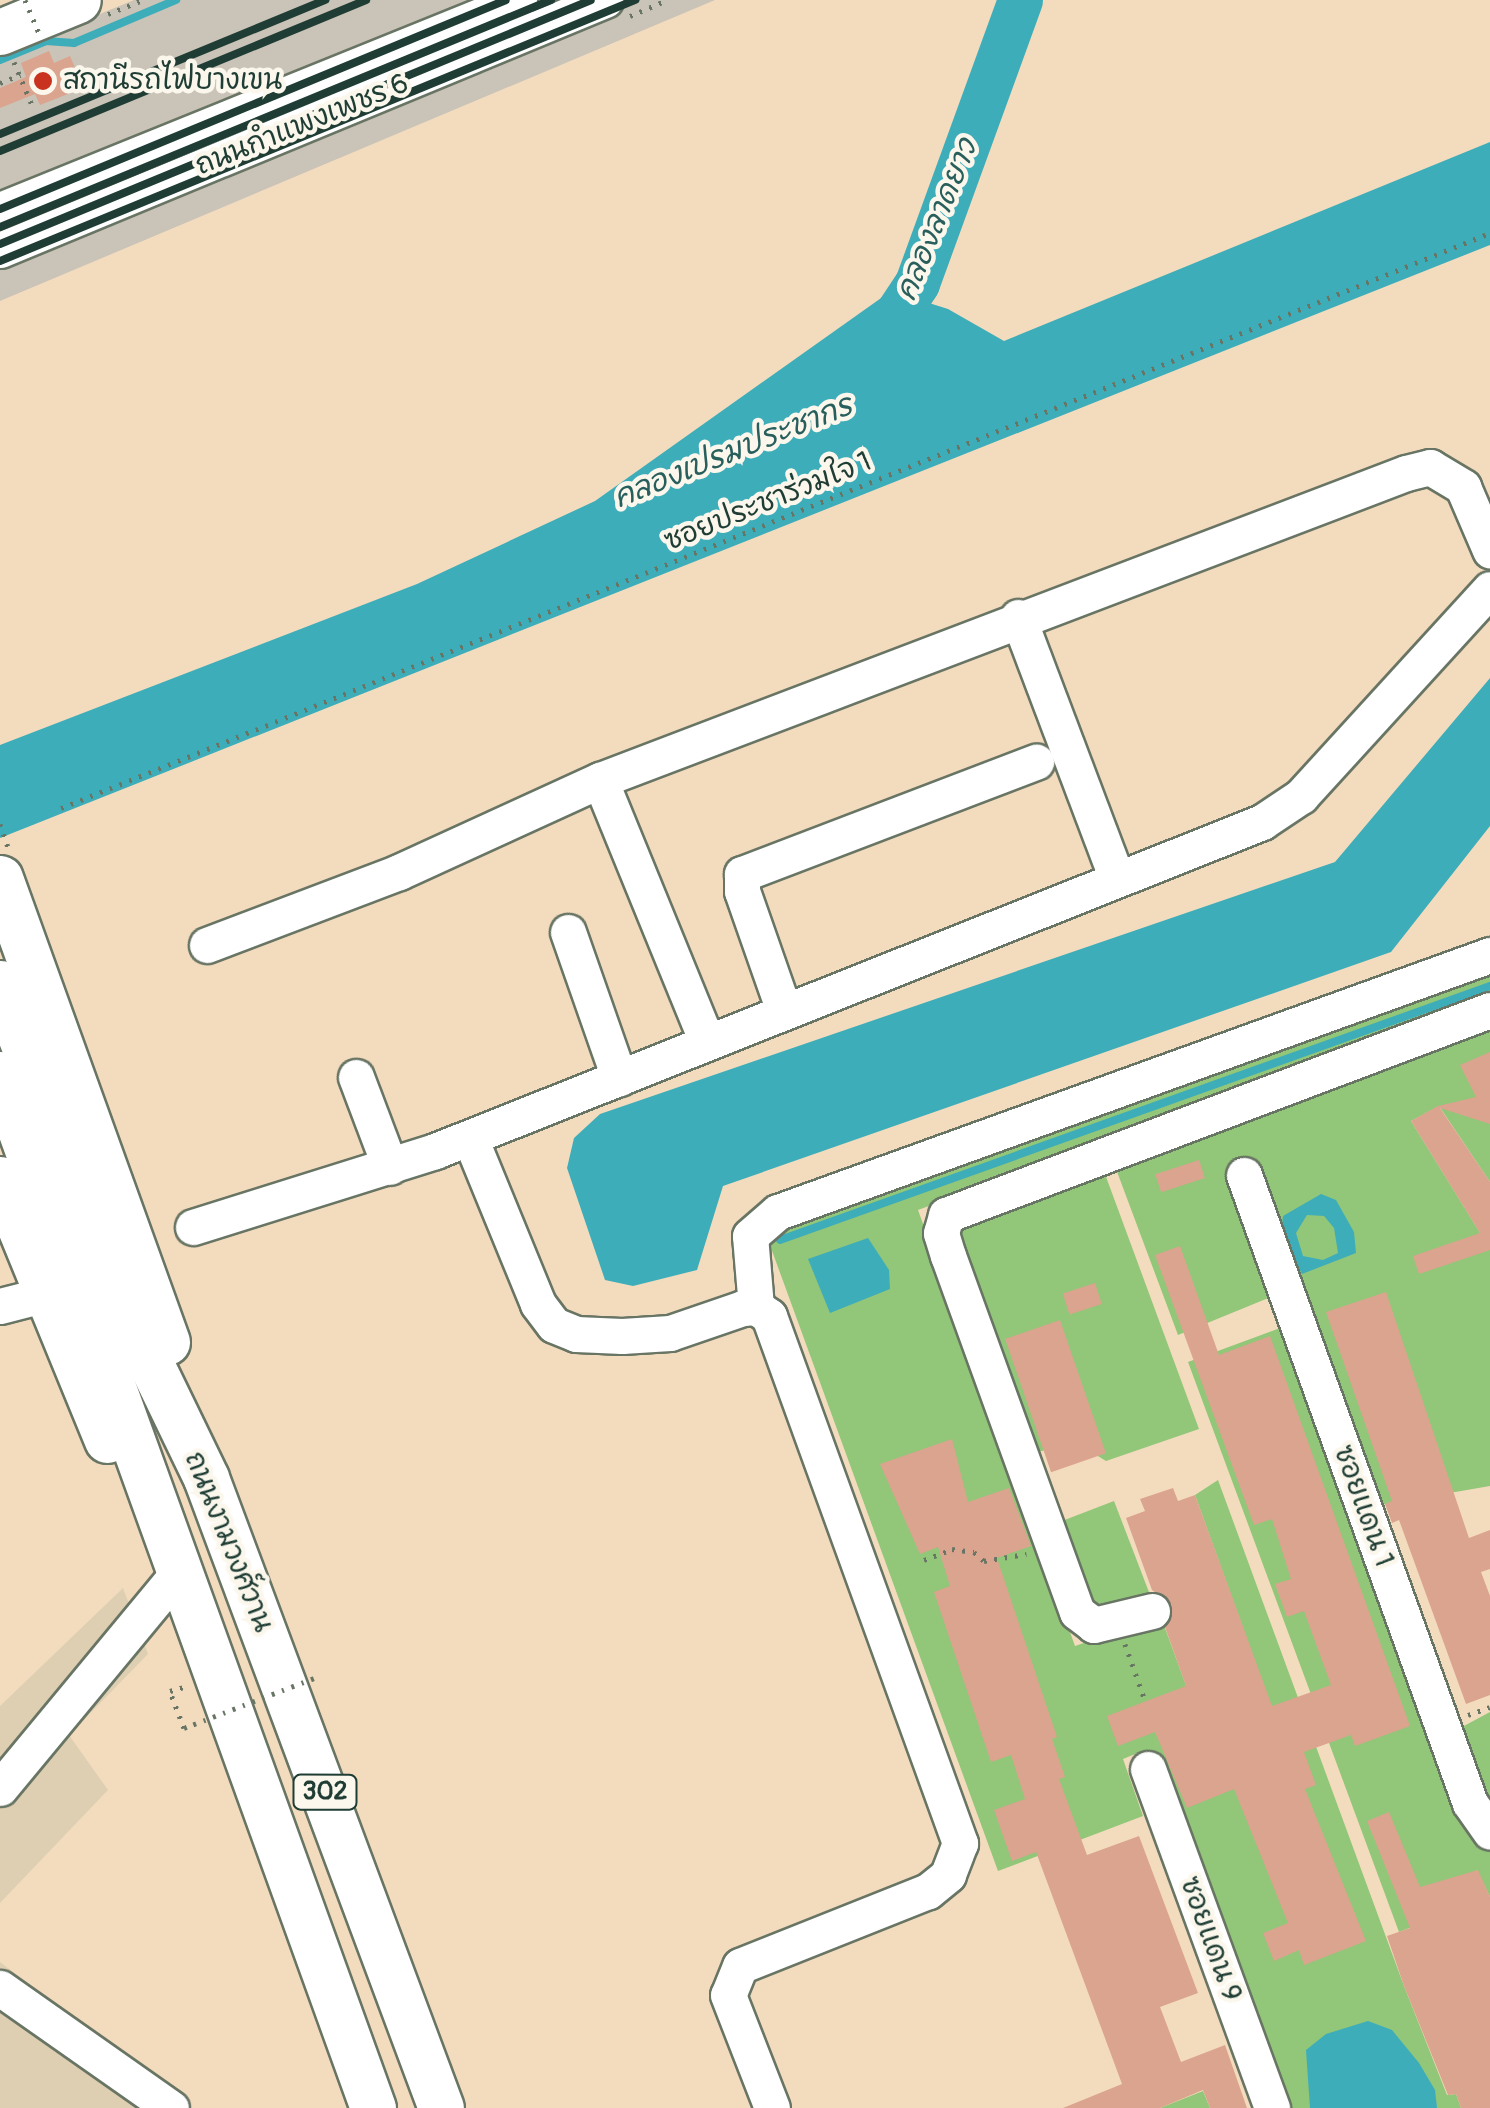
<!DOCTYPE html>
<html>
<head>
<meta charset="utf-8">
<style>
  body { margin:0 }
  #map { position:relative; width:1490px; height:2108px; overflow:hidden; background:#f3dcbe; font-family:Pangolin,"Playpen Sans Thai",sans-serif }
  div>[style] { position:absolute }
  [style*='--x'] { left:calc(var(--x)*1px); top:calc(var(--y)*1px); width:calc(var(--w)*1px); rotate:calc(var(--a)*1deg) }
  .built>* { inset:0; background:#decfb2 }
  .industrial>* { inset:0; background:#cac3b8 }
  .green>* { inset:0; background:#92c678; transform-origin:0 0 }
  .water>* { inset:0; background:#3eadba }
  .stream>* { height:8px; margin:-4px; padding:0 4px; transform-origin:4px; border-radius:4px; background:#3eadba }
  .river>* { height:45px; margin:-22.5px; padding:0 22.5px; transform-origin:22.5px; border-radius:22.5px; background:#3eadba }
  .building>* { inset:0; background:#dba48e; transform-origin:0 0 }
  .path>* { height:5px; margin-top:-2.5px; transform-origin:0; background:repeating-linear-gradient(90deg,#697564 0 2.5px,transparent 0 10.5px) }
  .roads { filter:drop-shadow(2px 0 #697564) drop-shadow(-2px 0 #697564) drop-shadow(0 2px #697564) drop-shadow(0 -2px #697564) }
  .minor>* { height:35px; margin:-17.5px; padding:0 17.5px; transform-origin:17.5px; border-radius:17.5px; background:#fff }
  .major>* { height:45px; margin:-22.5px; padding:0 22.5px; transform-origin:22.5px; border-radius:22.5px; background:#fff }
  .rail>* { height:8px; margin:-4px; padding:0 4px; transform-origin:4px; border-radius:4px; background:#1f3d34 }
  .path-bridge>* { height:5px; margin-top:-2.5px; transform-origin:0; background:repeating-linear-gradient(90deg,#697564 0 2.5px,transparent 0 10.5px) }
  .dots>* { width:28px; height:28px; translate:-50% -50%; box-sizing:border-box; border:5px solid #fbf7ec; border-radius:50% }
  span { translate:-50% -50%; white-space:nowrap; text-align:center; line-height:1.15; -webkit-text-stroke:9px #fbf7ec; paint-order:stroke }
  .shield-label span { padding:2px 8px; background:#fbf7ec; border:2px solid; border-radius:8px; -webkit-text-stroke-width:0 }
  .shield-label { font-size:25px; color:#1f3d34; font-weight:700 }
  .poi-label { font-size:28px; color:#1f3d34 }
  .left { translate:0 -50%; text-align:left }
  .street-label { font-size:28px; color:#1f3d34 }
  .water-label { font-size:30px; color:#285f5c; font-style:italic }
</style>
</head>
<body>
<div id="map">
  <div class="built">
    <div style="clip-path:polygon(123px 1588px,148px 1654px,69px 1735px,108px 1790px,0 1903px,0 1706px)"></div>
    <div style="clip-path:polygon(0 1962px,191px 2108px,0 2108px)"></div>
  </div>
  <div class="industrial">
    <div style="clip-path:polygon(134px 0,715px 0,0 301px,0 55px)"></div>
  </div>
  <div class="green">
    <div style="clip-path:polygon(1490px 972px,1490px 997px,918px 1210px,1075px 1646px,1161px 1617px,1188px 1691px,1257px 1667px,1195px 1495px,1218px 1480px,1404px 1986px,1447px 2095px,1456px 2094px,1461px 2108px,1284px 2108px,1145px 1750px,1123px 1759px,1143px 1816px,998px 1871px,767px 1237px)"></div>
    <div style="clip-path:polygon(1490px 1023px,1490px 1182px,1439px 1106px,1411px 1121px,1490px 1249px,1490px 1486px,1380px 1505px,1295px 1287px,1178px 1335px,1116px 1169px,1380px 1071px)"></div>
    <div style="clip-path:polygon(1105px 1174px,1199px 1429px,1106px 1461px,1075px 1442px,1038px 1452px,951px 1244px,954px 1218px)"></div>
    <div style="clip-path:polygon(1288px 1325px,1490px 1847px,1490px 1897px,1477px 1870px,1445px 1914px,1399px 1932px,1188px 1362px)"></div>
    <div style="left:1114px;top:1501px;width:102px;height:55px;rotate:69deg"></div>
    <div style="clip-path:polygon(1490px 1712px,1490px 1801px,1462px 1727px)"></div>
    <div style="clip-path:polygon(1203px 2091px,1210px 2108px,1160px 2108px)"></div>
  </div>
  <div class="water">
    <div style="clip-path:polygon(1490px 142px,1490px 245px,0 838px,0 745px,417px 584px,595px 501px,891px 291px,948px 309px,1004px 341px)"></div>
    <div style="clip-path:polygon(1490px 678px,1490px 826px,1391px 952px,723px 1186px,697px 1270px,633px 1286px,605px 1280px,567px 1168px,574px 1138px,600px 1114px,1335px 862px)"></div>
    <div style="clip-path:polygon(evenodd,1321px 1194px,1336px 1200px,1354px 1232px,1356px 1253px,1302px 1274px,1281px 1236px,1283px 1216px,1321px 1194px,1307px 1215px,1324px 1216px,1334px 1228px,1338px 1253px,1323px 1260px,1303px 1256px,1296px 1233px,1307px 1215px)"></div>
    <div style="clip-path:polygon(868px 1238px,889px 1270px,890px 1289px,830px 1313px,808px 1259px)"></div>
    <div style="clip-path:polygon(1368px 2021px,1392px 2030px,1419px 2063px,1435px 2090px,1437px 2108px,1310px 2108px,1306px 2050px,1326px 2034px)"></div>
  </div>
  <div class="stream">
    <div style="--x:0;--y:60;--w:50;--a:-22.4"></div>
    <div style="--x:46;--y:41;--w:28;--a:4"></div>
    <div style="--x:74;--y:43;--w:111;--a:-22.9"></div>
    <div style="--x:780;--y:1240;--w:754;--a:-19.68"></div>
  </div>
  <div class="river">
    <div style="--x:874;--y:348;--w:78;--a:-56.5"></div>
    <div style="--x:917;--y:283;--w:301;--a:-70"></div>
  </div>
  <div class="building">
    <div style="clip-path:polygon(49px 51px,54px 63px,70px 56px,79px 77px,64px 82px,68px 94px,40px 105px,35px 94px,0 108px,0 88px,26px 77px,21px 63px)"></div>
    <div style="clip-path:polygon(1490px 1052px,1490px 1124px,1440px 1108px,1490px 1182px,1490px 1250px,1419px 1274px,1413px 1256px,1480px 1233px,1411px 1121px,1438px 1106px,1476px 1097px,1460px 1065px)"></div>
    <div style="left:1199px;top:1160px;width:19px;height:46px;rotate:72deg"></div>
    <div style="clip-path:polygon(1180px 1246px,1219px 1355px,1270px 1336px,1410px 1726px,1355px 1746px,1351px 1735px,1304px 1752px,1316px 1785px,1305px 1789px,1366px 1941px,1304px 1965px,1299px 1950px,1274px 1961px,1263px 1933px,1288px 1923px,1234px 1789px,1187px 1808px,1155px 1732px,1118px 1746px,1107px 1716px,1186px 1686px,1165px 1627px,1172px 1605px,1152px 1590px,1126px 1518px,1145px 1511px,1140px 1499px,1173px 1488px,1178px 1501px,1195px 1495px,1272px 1706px,1331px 1685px,1304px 1611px,1287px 1617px,1275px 1584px,1291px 1579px,1272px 1519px,1254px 1525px,1155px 1255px)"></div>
    <div style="left:1095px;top:1283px;width:22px;height:34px;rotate:72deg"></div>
    <div style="clip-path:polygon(1386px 1292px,1469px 1538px,1490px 1530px,1490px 1569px,1481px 1572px,1490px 1596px,1490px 1695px,1466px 1704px,1399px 1520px,1392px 1523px,1385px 1504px,1392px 1501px,1326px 1312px)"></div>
    <div style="left:1060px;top:1320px;width:141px;height:58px;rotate:71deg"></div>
    <div style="clip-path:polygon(952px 1439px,968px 1502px,1009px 1488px,1031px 1546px,997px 1558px,1057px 1737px,1052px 1739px,1065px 1777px,1059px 1779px,1087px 1855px,1139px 1836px,1198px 1993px,1160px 2007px,1181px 2062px,1225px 2045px,1247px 2108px,1210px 2108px,1203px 2090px,1160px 2108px,1063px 2108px,1122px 2084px,1036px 1852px,1012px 1861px,994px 1810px,1025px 1799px,1011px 1755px,991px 1762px,934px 1592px,950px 1586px,938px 1547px,920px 1554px,880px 1464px)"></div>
    <div style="clip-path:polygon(1389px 1812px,1420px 1887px,1478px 1870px,1490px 1897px,1490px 2108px,1461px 2108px,1456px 2094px,1448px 2095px,1404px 1986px,1387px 1936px,1410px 1928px,1367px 1821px)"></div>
  </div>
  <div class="path">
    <div style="--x:108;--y:14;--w:37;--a:-22"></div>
    <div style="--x:630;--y:16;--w:40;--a:-23.4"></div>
    <div style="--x:14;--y:62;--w:47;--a:67.3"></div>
    <div style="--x:0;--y:83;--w:22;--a:-22"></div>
    <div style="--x:61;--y:808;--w:1540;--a:-21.92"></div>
    <div style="--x:0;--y:824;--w:24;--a:71"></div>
    <div style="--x:924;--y:1560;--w:30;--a:-21"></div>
    <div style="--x:952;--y:1549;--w:22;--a:8"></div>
    <div style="--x:974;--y:1552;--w:13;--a:42"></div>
    <div style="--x:984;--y:1561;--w:43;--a:-9.5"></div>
    <div style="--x:1125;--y:1644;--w:57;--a:70.6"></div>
    <div style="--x:1468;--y:1715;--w:23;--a:-20"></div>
    <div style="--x:184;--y:1728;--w:40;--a:-111"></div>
    <div style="--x:170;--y:1691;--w:18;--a:-16"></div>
  </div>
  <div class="roads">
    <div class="minor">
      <div style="--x:0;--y:210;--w:560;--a:-22.03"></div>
      <div style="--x:0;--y:250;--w:655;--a:-22.45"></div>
      <div style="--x:1018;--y:617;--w:278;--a:69.3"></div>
      <div style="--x:568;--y:932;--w:155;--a:70.7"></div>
      <div style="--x:207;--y:945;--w:205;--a:-20.8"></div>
      <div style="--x:399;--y:872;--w:221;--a:-24.6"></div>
      <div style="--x:784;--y:1011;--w:127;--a:-109.3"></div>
      <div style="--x:742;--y:891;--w:17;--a:-90"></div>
      <div style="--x:742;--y:874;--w:315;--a:-20.9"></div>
      <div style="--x:707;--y:1042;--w:283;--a:-112.2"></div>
      <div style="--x:600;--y:780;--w:862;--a:-20.85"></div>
      <div style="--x:1406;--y:473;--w:25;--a:-14"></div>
      <div style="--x:1430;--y:467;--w:39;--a:31"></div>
      <div style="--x:1463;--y:487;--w:69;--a:66.8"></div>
      <div style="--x:356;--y:1077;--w:96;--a:69.3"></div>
      <div style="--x:470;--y:1138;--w:179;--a:67.7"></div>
      <div style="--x:538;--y:1304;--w:26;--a:53"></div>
      <div style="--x:554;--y:1325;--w:24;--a:22"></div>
      <div style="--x:576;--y:1334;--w:46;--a:2.5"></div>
      <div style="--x:622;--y:1336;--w:48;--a:-3.6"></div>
      <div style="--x:670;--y:1333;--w:77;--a:-18.9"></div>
      <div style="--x:743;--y:1308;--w:13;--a:-4"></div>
      <div style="--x:756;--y:1307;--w:16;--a:35"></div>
      <div style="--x:769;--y:1316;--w:561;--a:70.08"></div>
      <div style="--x:960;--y:1843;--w:34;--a:111"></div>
      <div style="--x:948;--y:1875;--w:26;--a:141"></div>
      <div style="--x:928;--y:1891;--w:202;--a:158.3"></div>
      <div style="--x:740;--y:1966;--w:31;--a:112"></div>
      <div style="--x:728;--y:1995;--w:121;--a:68.7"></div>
      <div style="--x:1244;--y:1175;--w:667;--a:70.21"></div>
      <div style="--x:1470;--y:1803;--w:35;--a:55"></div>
      <div style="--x:193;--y:1227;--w:254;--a:-17.4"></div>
      <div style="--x:435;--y:1151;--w:890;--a:-21.69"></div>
      <div style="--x:1262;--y:822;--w:47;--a:-33.7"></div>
      <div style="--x:1301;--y:796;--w:280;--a:-47.6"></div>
      <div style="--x:0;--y:1306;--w:44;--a:-14.3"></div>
      <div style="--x:756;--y:1307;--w:71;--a:-94.8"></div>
      <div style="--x:750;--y:1236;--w:37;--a:-41"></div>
      <div style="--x:778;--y:1212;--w:757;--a:-19.85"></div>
      <div style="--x:1152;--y:1611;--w:60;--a:166.4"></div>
      <div style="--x:1094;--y:1625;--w:21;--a:-143"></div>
      <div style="--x:1077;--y:1612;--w:379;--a:-109.9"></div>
      <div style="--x:948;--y:1256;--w:24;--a:-107"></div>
      <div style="--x:941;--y:1233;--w:19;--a:-74"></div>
      <div style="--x:946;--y:1215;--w:581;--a:-20.65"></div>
      <div style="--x:1148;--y:1769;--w:361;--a:69.9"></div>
      <div style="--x:0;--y:1788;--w:278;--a:-50.4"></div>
      <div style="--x:0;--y:1988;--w:209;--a:35.1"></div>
    </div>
    <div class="major">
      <div style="--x:0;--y:32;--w:84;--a:-22.3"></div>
      <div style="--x:0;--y:878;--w:493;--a:70.2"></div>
      <div style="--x:0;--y:983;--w:343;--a:69.2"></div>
      <div style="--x:122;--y:1304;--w:193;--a:64.2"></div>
      <div style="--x:206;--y:1478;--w:672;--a:69.54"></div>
      <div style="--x:0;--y:1074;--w:1099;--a:70.16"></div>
      <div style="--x:0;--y:1179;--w:282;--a:67.7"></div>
    </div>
  </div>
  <div class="rail">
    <div style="--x:0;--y:134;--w:352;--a:-22.4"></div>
    <div style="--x:0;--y:151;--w:396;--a:-22.4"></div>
    <div style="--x:0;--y:209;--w:547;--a:-22.44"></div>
    <div style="--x:0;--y:227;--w:596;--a:-22.39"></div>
    <div style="--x:0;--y:244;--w:639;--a:-22.43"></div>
    <div style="--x:0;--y:261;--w:687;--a:-22.34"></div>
  </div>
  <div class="path-bridge">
    <div style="--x:25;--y:0;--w:41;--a:67.2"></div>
    <div style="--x:184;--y:1728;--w:142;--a:-21"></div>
  </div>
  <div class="dots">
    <div style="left:43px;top:81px;background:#c8321e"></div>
  </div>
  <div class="shield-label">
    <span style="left:325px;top:1792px">302</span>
  </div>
  <div class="poi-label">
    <span class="left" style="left:63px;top:81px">สถานีรถไฟบางเขน</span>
  </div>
  <div class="street-label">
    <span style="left:302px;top:125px;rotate:-22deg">ถนนกำแพงเพชร 6</span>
    <span style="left:768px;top:502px;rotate:-22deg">ซอยประชาร่วมใจ 1</span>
    <span style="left:1363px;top:1506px;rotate:70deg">ซอยแดน 1</span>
    <span style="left:228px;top:1542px;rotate:68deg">ถนนงามวงศ์วาน</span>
    <span style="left:1210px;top:1939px;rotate:70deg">ซอยแดน 9</span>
  </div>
  <div class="water-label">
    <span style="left:937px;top:220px;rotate:-68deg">คลองลาดยาว</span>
    <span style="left:733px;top:452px;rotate:-22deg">คลองเปรมประชากร</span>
  </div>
</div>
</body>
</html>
